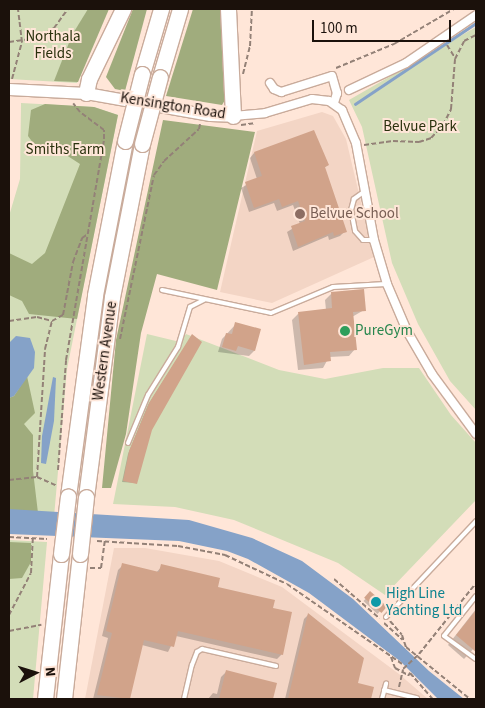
<!DOCTYPE html>
<html>
<head>
<meta charset="utf-8">
<style>
  body { margin:0 }
  #map { position:relative; width:485px; height:708px; overflow:hidden; background:#ffe6d8; font-family:"Source Sans 3",sans-serif }
  div>[style] { position:absolute }
  [style*='--x'] { left:calc(var(--x)*1px); top:calc(var(--y)*1px); width:calc(var(--w)*1px); rotate:calc(var(--a)*1deg) }
  .built>* { inset:0; background:#f3d5c5 }
  .green>* { inset:0; background:#d3ddb8 }
  .forest>* { inset:0; background:#a0ac7d }
  .water>* { inset:0; background:#85a2c8 }
  .shadow>* { inset:0; background:#0003; transform-origin:0 0 }
  .stream>* { height:2.5px; margin:-1.25px; padding:0 1.25px; transform-origin:1.25px; border-radius:1.25px; background:#85a2c8 }
  .building>* { inset:0; background:#d1a38a; transform-origin:0 0 }
  .path>* { height:2px; margin-top:-1px; transform-origin:0; background:repeating-linear-gradient(90deg,#938177 0 5px,transparent 0 7.5px) }
  .roads { filter:drop-shadow(1px 0 #c9ab9b) drop-shadow(-1px 0 #c9ab9b) drop-shadow(0 1px #c9ab9b) drop-shadow(0 -1px #c9ab9b) }
  .lane>* { height:4px; margin:-2px; padding:0 2px; transform-origin:2px; border-radius:2px; background:#fff }
  .street>* { height:8px; margin:-4px; padding:0 4px; transform-origin:4px; border-radius:4px; background:#fff }
  .secondary>* { height:11px; margin:-5.5px; padding:0 5.5px; transform-origin:5.5px; border-radius:5.5px; background:#fff }
  .highway>* { height:15px; margin:-7.5px; padding:0 7.5px; transform-origin:7.5px; border-radius:7.5px; background:#fff }
  .path-bridge>* { height:2px; margin-top:-1px; transform-origin:0; background:repeating-linear-gradient(90deg,#938177 0 5px,transparent 0 7.5px) }
  .bridges { filter:drop-shadow(1px 0 #c9ab9b) drop-shadow(-1px 0 #c9ab9b) drop-shadow(0 1px #c9ab9b) drop-shadow(0 -1px #c9ab9b) }
  .highway-bridge>* { height:15px; margin:-7.5px; padding:0 7.5px; transform-origin:7.5px; border-radius:7.5px; background:#fff }
  .dots>* { width:14px; height:14px; translate:-50% -50%; box-sizing:border-box; border:2px solid #ffe6d8; border-radius:50% }
  span { translate:-50% -50%; white-space:nowrap; text-align:center; line-height:1.15; -webkit-text-stroke:4px #ffe6d8; paint-order:stroke }
  .park-label { font-size:15px; color:#2a310d }
  .street-label { font-size:15px; color:#1b110b }
  .education-label { font-size:15px; color:#785e54 }
  .left { translate:0 -50%; text-align:left }
  .leisure-label { font-size:15px; color:#27864d }
  .culture-label { font-size:15px; color:#0d838f }
  .frame { position:absolute; inset:0; border:10px solid #1b110b; pointer-events:none }
  .north { position:absolute; left:10px; top:648px; width:50px; height:50px; -webkit-text-stroke:4px #ffe6d8; paint-order:stroke; rotate:85deg; font-size:14px; font-weight:700; line-height:20px; text-align:center; color:#1b110b }
  .north::after { content:''; display:block; margin:auto; width:18px; height:22px; background:#1b110b; clip-path:polygon(50% 0,100% 100%,50% 72%,0 100%) }
  .scale { position:absolute; left:312px; top:20px; width:139px; height:22px; box-sizing:border-box; border:2px solid #1b110b; border-top:0; padding-left:6px; font-size:15px; line-height:18px; white-space:nowrap; color:#1b110b; -webkit-text-stroke:4px #ffe6d8; paint-order:stroke }
</style>
</head>
<body>
<div id="map">
  <div class="built">
    <div style="clip-path:polygon(322px 112px,333px 116px,346px 139px,374px 257px,272px 303px,220px 292px,257px 131px)"></div>
    <div style="clip-path:polygon(114px 548px,145px 548px,219px 561px,282px 587px,399px 674px,428px 699px,85px 699px)"></div>
  </div>
  <div class="green">
    <div style="clip-path:polygon(9px 9px,106px 9px,77px 83px,9px 79px)"></div>
    <div style="clip-path:polygon(476px 27px,476px 410px,450px 381px,418px 324px,392px 263px,362px 127px,349px 100px)"></div>
    <div style="clip-path:polygon(21px 103px,94px 107px,118px 115px,67px 369px,54px 517px,9px 513px,9px 216px,20px 179px)"></div>
    <div style="clip-path:polygon(147px 334px,180px 342px,186px 334px,279px 370px,325px 379px,383px 368px,419px 368px,451px 415px,476px 443px,476px 500px,385px 595px,338px 563px,234px 520px,175px 507px,113px 504px)"></div>
    <div style="clip-path:polygon(9px 540px,47px 542px,33px 699px,9px 699px)"></div>
  </div>
  <div class="forest">
    <div style="clip-path:polygon(88px 9px,109px 9px,78px 82px,54px 81px,72px 35px)"></div>
    <div style="clip-path:polygon(133px 9px,147px 9px,125px 91px,115px 89px,106px 77px)"></div>
    <div style="clip-path:polygon(193px 9px,223px 9px,225px 100px,222px 105px,166px 96px)"></div>
    <div style="clip-path:polygon(45px 104px,94px 107px,118px 115px,77px 319px,29px 314px,22px 301px,9px 295px,9px 253px,32px 264px,45px 253px,80px 164px,60px 151px,39px 151px,28px 136px,31px 110px)"></div>
    <div style="clip-path:polygon(163px 120px,255px 132px,217px 290px,157px 274px,141px 333px,126px 434px,111px 488px,102px 488px,116px 340px)"></div>
    <div style="clip-path:polygon(27px 376px,35px 413px,24px 424px,33px 435px,33px 471px,38px 513px,9px 510px,9px 398px,14px 396px)"></div>
    <div style="clip-path:polygon(9px 542px,31px 543px,31px 562px,22px 578px,9px 579px)"></div>
  </div>
  <div class="water">
    <div style="clip-path:polygon(16px 336px,30px 338px,35px 352px,34px 368px,14px 396px,9px 398px,9px 343px)"></div>
    <div style="clip-path:polygon(53px 377px,56px 378px,54px 421px,46px 464px,41px 463px,42px 436px)"></div>
    <div style="clip-path:polygon(9px 509px,189px 520px,252px 538px,302px 561px,353px 599px,429px 671px,464px 699px,438px 699px,400px 661px,309px 593px,248px 559px,227px 551px,179px 541px,9px 534px)"></div>
  </div>
  <div class="shadow">
    <div style="clip-path:polygon(254px 153px,328px 165px,324px 168px,345px 231px,340px 236px,329px 240px,328px 236px,293px 251px,287px 232px,300px 224px,293px 205px,277px 211px,274px 203px,249px 212px,241px 188px,257px 179px,250px 158px)"></div>
    <div style="clip-path:polygon(332px 293px,364px 310px,352px 317px,355px 349px,349px 356px,329px 357px,323px 368px,298px 370px,292px 320px,298px 314px,326px 310px,325px 300px)"></div>
    <div style="clip-path:polygon(236px 324px,259px 330px,254px 351px,249px 356px,218px 352px,222px 339px)"></div>
    <div style="clip-path:polygon(191px 337px,150px 429px,136px 483px,122px 482px,128px 454px,148px 405px)"></div>
    <div style="clip-path:polygon(123px 565px,156px 573px,162px 566px,271px 609px,282px 654px,277px 659px,176px 636px,168px 652px,142px 645px,128px 699px,93px 699px,108px 638px,102px 636px,118px 570px)"></div>
    <div style="left:371px;top:593px;width:19px;height:11px;rotate:43deg"></div>
    <div style="clip-path:polygon(476px 609px,476px 646px,464px 659px,448px 645px)"></div>
    <div style="clip-path:polygon(308px 615px,356px 684px,372px 688px,370px 699px,285px 699px,304px 619px)"></div>
    <div style="clip-path:polygon(226px 672px,275px 684px,271px 699px,208px 699px,213px 693px,217px 694px,221px 677px)"></div>
  </div>
  <div class="stream">
    <div style="--x:355;--y:104;--w:146;--a:-33.8"></div>
  </div>
  <div class="building">
    <div style="clip-path:polygon(314px 130px,329px 165px,325px 167px,347px 232px,334px 236px,333px 232px,298px 247px,291px 226px,305px 221px,298px 201px,282px 207px,279px 199px,254px 208px,245px 182px,262px 176px,254px 152px)"></div>
    <div style="clip-path:polygon(364px 289px,366px 311px,353px 312px,357px 350px,330px 352px,331px 361px,304px 365px,298px 312px,332px 308px,331px 292px)"></div>
    <div style="clip-path:polygon(235px 322px,261px 329px,255px 351px,238px 346px,236px 351px,222px 347px,226px 333px,232px 334px)"></div>
    <div style="clip-path:polygon(192px 334px,202px 342px,152px 430px,137px 484px,123px 481px,129px 451px,149px 403px)"></div>
    <div style="clip-path:polygon(122px 563px,159px 572px,161px 564px,220px 578px,218px 587px,275px 600px,273px 608px,292px 612px,283px 655px,178px 631px,174px 647px,144px 640px,130px 699px,97px 695px,112px 633px,106px 631px)"></div>
    <div style="left:370px;top:591px;width:23px;height:9px;rotate:41deg"></div>
    <div style="clip-path:polygon(476px 610px,476px 652px,456px 635px)"></div>
    <div style="clip-path:polygon(308px 613px,364px 658px,358px 683px,374px 687px,371px 699px,288px 699px)"></div>
    <div style="clip-path:polygon(226px 670px,277px 683px,273px 699px,219px 699px)"></div>
  </div>
  <div class="path">
    <div style="--x:9;--y:42;--w:29;--a:-8"></div>
    <div style="--x:38;--y:38;--w:19;--a:-32"></div>
    <div style="--x:54;--y:28;--w:24;--a:-54"></div>
    <div style="--x:447;--y:45;--w:15;--a:58"></div>
    <div style="--x:336;--y:68;--w:63;--a:-22.5"></div>
    <div style="--x:394;--y:44;--w:69;--a:-30.3"></div>
    <div style="--x:243;--y:74;--w:29;--a:-76"></div>
    <div style="--x:250;--y:46;--w:37;--a:-87"></div>
    <div style="--x:12;--y:79;--w:38;--a:-75"></div>
    <div style="--x:22;--y:42;--w:33;--a:-97"></div>
    <div style="--x:241;--y:125;--w:15;--a:-8"></div>
    <div style="--x:364;--y:145;--w:29;--a:-8"></div>
    <div style="--x:393;--y:141;--w:26;--a:2"></div>
    <div style="--x:419;--y:142;--w:13;--a:-18"></div>
    <div style="--x:431;--y:138;--w:18;--a:-47"></div>
    <div style="--x:443;--y:125;--w:18;--a:-63"></div>
    <div style="--x:451;--y:109;--w:50;--a:-85.4"></div>
    <div style="--x:455;--y:59;--w:20;--a:-63"></div>
    <div style="--x:464;--y:41;--w:13;--a:-27"></div>
    <div style="--x:9;--y:321;--w:28;--a:-8"></div>
    <div style="--x:37;--y:317;--w:16;--a:15"></div>
    <div style="--x:120;--y:339;--w:167;--a:-78.3"></div>
    <div style="--x:154;--y:175;--w:17;--a:-54"></div>
    <div style="--x:164;--y:161;--w:47;--a:-42.4"></div>
    <div style="--x:199;--y:129;--w:5;--a:-79"></div>
    <div style="--x:58;--y:470;--w:110;--a:-85.8"></div>
    <div style="--x:66;--y:360;--w:224;--a:-80.2"></div>
    <div style="--x:104;--y:139;--w:9;--a:-90"></div>
    <div style="--x:104;--y:130;--w:30;--a:-143"></div>
    <div style="--x:80;--y:112;--w:11;--a:-128"></div>
    <div style="--x:37;--y:477;--w:128;--a:-86.4"></div>
    <div style="--x:45;--y:349;--w:29;--a:-76"></div>
    <div style="--x:52;--y:321;--w:13;--a:-29"></div>
    <div style="--x:63;--y:315;--w:54;--a:-79.3"></div>
    <div style="--x:73;--y:262;--w:26;--a:-69"></div>
    <div style="--x:82;--y:238;--w:7;--a:-34"></div>
    <div style="--x:9;--y:480;--w:28;--a:-6"></div>
    <div style="--x:37;--y:477;--w:22;--a:24"></div>
    <div style="--x:9;--y:537;--w:38;--a:3"></div>
    <div style="--x:97;--y:541;--w:81;--a:3.5"></div>
    <div style="--x:178;--y:546;--w:48;--a:10.8"></div>
    <div style="--x:225;--y:555;--w:68;--a:25.1"></div>
    <div style="--x:287;--y:584;--w:140;--a:34.8"></div>
    <div style="--x:90;--y:568;--w:11;--a:0"></div>
    <div style="--x:101;--y:568;--w:27;--a:-82"></div>
    <div style="--x:334;--y:579;--w:60;--a:40.9"></div>
    <div style="--x:9;--y:615;--w:47;--a:-62.4"></div>
    <div style="--x:31;--y:573;--w:35;--a:-87"></div>
    <div style="--x:390;--y:621;--w:18;--a:49"></div>
    <div style="--x:402;--y:635;--w:13;--a:72"></div>
    <div style="--x:406;--y:647;--w:82;--a:39.1"></div>
    <div style="--x:384;--y:623;--w:25;--a:42"></div>
    <div style="--x:9;--y:631;--w:33;--a:-11"></div>
    <div style="--x:419;--y:654;--w:91;--a:-51.2"></div>
    <div style="--x:391;--y:657;--w:12;--a:70"></div>
    <div style="--x:395;--y:668;--w:15;--a:28"></div>
    <div style="--x:408;--y:676;--w:4;--a:-56"></div>
    <div style="--x:410;--y:673;--w:35;--a:49"></div>
    <div style="--x:399;--y:687;--w:18;--a:-77"></div>
  </div>
  <div class="roads">
    <div class="lane">
      <div style="--x:365;--y:191;--w:14;--a:144"></div>
      <div style="--x:354;--y:199;--w:11;--a:105"></div>
      <div style="--x:351;--y:210;--w:21;--a:79"></div>
      <div style="--x:355;--y:231;--w:12;--a:48"></div>
      <div style="--x:363;--y:240;--w:11;--a:0"></div>
      <div style="--x:162;--y:290;--w:111;--a:11.9"></div>
      <div style="--x:271;--y:313;--w:67;--a:-22.8"></div>
      <div style="--x:333;--y:287;--w:53;--a:-3.2"></div>
      <div style="--x:128;--y:443;--w:52;--a:-67.4"></div>
      <div style="--x:148;--y:395;--w:57;--a:-58"></div>
      <div style="--x:178;--y:347;--w:42;--a:-73.3"></div>
      <div style="--x:190;--y:307;--w:16;--a:-27"></div>
      <div style="--x:476;--y:596;--w:51;--a:128.7"></div>
      <div style="--x:444;--y:636;--w:39;--a:36"></div>
      <div style="--x:386;--y:617;--w:132;--a:-46.8"></div>
      <div style="--x:384;--y:690;--w:34;--a:14"></div>
      <div style="--x:184;--y:699;--w:35;--a:-77"></div>
      <div style="--x:192;--y:665;--w:14;--a:-69"></div>
      <div style="--x:197;--y:652;--w:6;--a:-31"></div>
      <div style="--x:202;--y:649;--w:76;--a:12.9"></div>
      <div style="--x:382;--y:699;--w:16;--a:-75"></div>
    </div>
    <div class="street">
      <div style="--x:270;--y:83;--w:7;--a:56"></div>
      <div style="--x:274;--y:89;--w:8;--a:23"></div>
      <div style="--x:281;--y:92;--w:53;--a:-17.4"></div>
      <div style="--x:332;--y:76;--w:18;--a:74"></div>
      <div style="--x:337;--y:93;--w:10;--a:107"></div>
      <div style="--x:349;--y:90;--w:63;--a:-25.3"></div>
      <div style="--x:406;--y:63;--w:85;--a:-34.4"></div>
      <div style="--x:233;--y:116;--w:32;--a:-5"></div>
      <div style="--x:265;--y:113;--w:49;--a:-16.6"></div>
      <div style="--x:312;--y:99;--w:17;--a:7"></div>
      <div style="--x:329;--y:101;--w:16;--a:35"></div>
      <div style="--x:342;--y:110;--w:36;--a:67"></div>
      <div style="--x:356;--y:143;--w:99;--a:79.5"></div>
      <div style="--x:374;--y:240;--w:46;--a:73.5"></div>
      <div style="--x:387;--y:284;--w:51;--a:66.9"></div>
      <div style="--x:407;--y:331;--w:50;--a:59.8"></div>
      <div style="--x:432;--y:374;--w:74;--a:53.7"></div>
    </div>
    <div class="secondary">
      <div style="--x:9;--y:89;--w:77;--a:3"></div>
      <div style="--x:86;--y:93;--w:126;--a:10.1"></div>
      <div style="--x:210;--y:115;--w:23;--a:2"></div>
    </div>
    <div class="highway">
      <div style="--x:228;--y:9;--w:107;--a:87.3"></div>
      <div style="--x:142;--y:74;--w:68;--a:-73.7"></div>
      <div style="--x:160;--y:77;--w:71;--a:-73.6"></div>
      <div style="--x:86;--y:93;--w:14;--a:-78"></div>
      <div style="--x:89;--y:79;--w:78;--a:-64.1"></div>
      <div style="--x:68;--y:496;--w:203;--a:-82.3"></div>
      <div style="--x:95;--y:295;--w:157;--a:-79"></div>
      <div style="--x:86;--y:497;--w:202;--a:-82.6"></div>
      <div style="--x:112;--y:297;--w:156;--a:-78.9"></div>
      <div style="--x:45;--y:699;--w:146;--a:-83.7"></div>
      <div style="--x:64;--y:699;--w:146;--a:-83.7"></div>
    </div>
  </div>
  <div class="path-bridge">
    <div style="--x:403;--y:669;--w:22;--a:-43"></div>
  </div>
  <div class="bridges">
    <div class="highway-bridge">
      <div style="--x:125;--y:141;--w:69;--a:-75.8"></div>
      <div style="--x:142;--y:144;--w:69;--a:-75"></div>
      <div style="--x:61;--y:554;--w:58;--a:-83.1"></div>
      <div style="--x:80;--y:554;--w:57;--a:-84"></div>
    </div>
  </div>
  <div class="dots">
    <div style="left:300px;top:214px;background:#8d6e63"></div>
    <div style="left:345px;top:331px;background:#2e9e5b"></div>
    <div style="left:376px;top:602px;background:#0f9aa8"></div>
  </div>
  <div class="park-label">
    <span style="left:53px;top:45px">Northala<br>Fields</span>
    <span style="left:420px;top:127px">Belvue Park</span>
    <span style="left:65px;top:150px">Smiths Farm</span>
  </div>
  <div class="street-label">
    <span style="left:173px;top:106px;rotate:9deg">Kensington Road</span>
    <span style="left:105px;top:351px;rotate:-82deg">Western Avenue</span>
  </div>
  <div class="education-label">
    <span class="left" style="left:310px;top:214px">Belvue School</span>
  </div>
  <div class="leisure-label">
    <span class="left" style="left:355px;top:331px">PureGym</span>
  </div>
  <div class="culture-label">
    <span class="left" style="left:386px;top:602px">High Line<br>Yachting Ltd</span>
  </div>
  <div class="frame"></div>
  <div class="north">N</div>
  <div class="scale">100 m</div>
</div>
</body>
</html>
